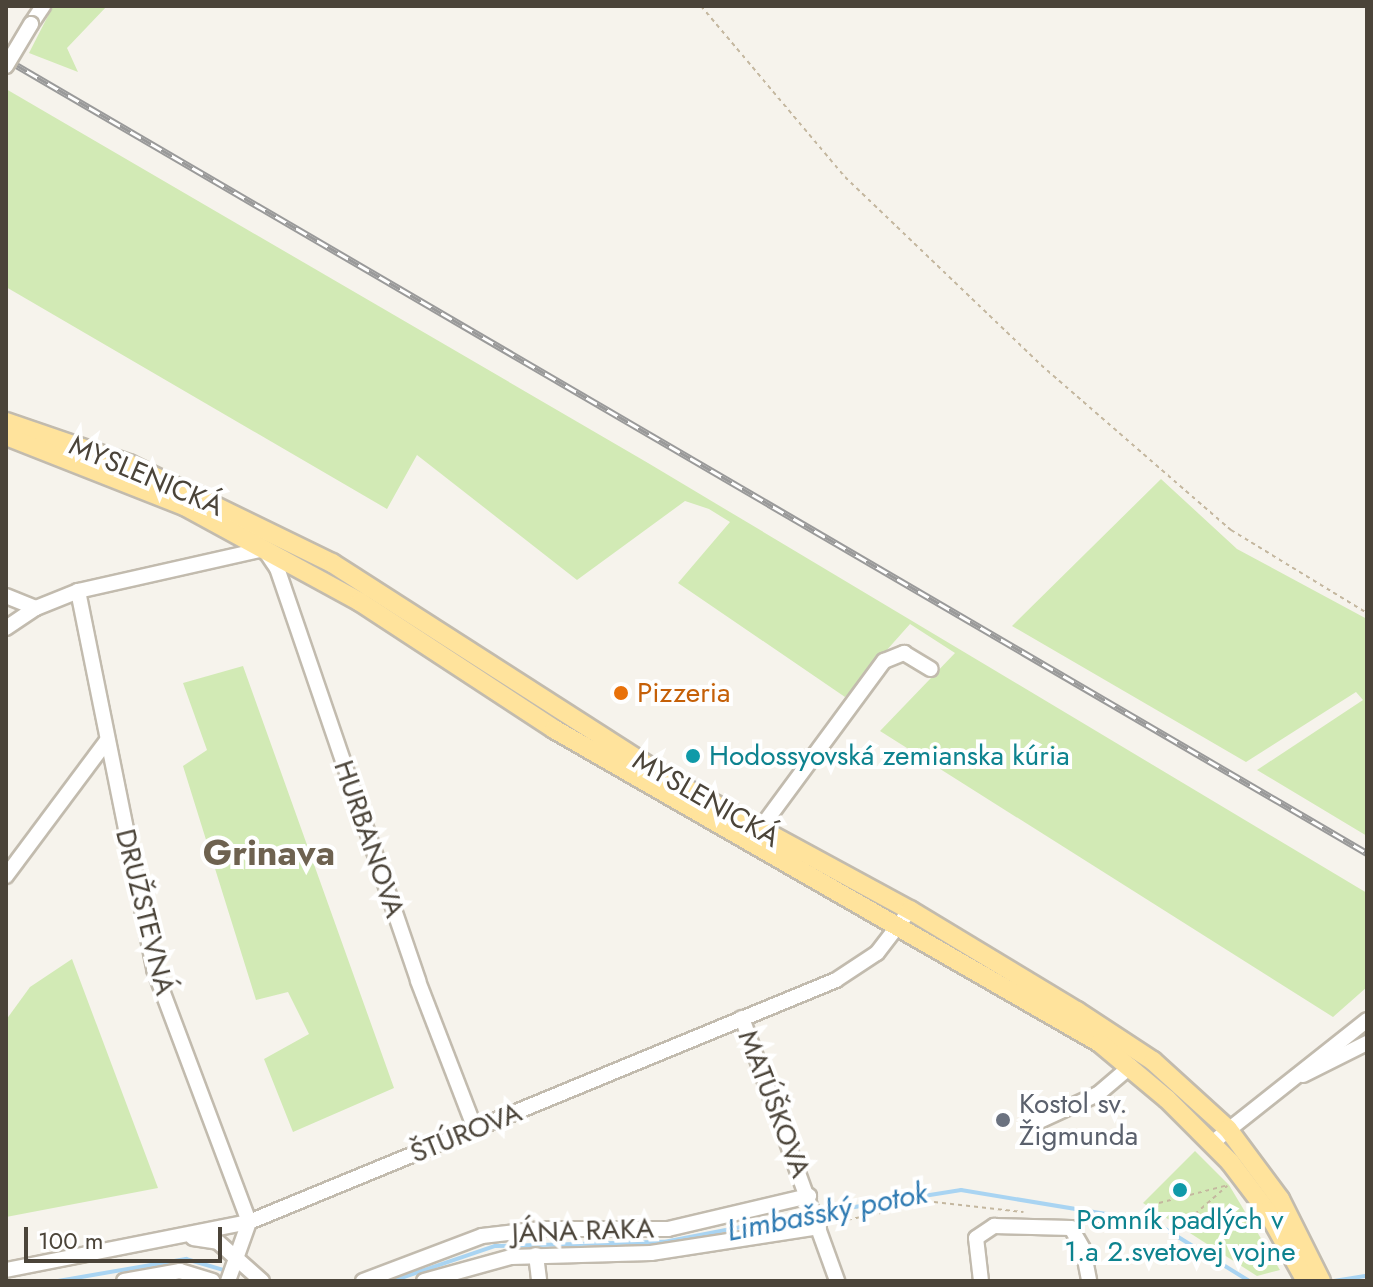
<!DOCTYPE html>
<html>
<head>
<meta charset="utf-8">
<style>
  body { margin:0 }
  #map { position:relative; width:1373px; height:1287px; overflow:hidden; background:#f6f3ec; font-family:Jost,sans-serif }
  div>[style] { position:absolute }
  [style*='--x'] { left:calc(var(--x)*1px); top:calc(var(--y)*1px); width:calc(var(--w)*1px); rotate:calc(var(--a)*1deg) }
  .green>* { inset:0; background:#d2eab5 }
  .stream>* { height:4px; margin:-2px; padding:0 2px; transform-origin:2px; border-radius:2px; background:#a9d4f2 }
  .path>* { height:2px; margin-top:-1px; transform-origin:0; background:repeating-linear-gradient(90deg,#c4b79f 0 4px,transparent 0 8px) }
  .roads { filter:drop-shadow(2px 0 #c2bbae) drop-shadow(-2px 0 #c2bbae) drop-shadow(0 2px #c2bbae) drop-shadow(0 -2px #c2bbae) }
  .minor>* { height:14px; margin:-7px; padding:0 7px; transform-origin:7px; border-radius:7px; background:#fff }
  .major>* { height:18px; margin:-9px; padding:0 9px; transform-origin:9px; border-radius:9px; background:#ffe39c }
  .rail>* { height:7px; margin-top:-3.5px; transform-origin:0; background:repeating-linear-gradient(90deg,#fff 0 12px,#9a9a9a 0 24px); box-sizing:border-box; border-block:2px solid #9a9a9a }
  .bridges { filter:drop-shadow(2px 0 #c2bbae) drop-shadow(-2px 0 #c2bbae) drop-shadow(0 2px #c2bbae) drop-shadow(0 -2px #c2bbae) }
  .minor-bridge>* { height:14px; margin:-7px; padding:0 7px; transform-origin:7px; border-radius:7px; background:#fff }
  .dots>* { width:22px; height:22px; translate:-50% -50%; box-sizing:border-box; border:4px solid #fff; border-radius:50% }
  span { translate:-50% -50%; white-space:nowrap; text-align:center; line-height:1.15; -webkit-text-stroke:8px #fff; paint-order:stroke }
  .street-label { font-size:28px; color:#4b4439 }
  .food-label { font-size:28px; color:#c56008 }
  .left { translate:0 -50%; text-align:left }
  .culture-label { font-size:28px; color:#0d838f }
  .worship-label { font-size:28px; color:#5b616d }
  .water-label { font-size:30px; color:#2e7ab2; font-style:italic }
  .district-label { font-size:36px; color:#6e6250; font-weight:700 }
  .frame { position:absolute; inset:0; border:8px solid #4b4439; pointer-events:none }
  .scale { position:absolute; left:24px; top:1227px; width:198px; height:36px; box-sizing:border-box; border:4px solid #4b4439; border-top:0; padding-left:10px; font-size:24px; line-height:28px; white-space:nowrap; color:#4b4439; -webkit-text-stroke:6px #fff; paint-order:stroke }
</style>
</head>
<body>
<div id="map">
  <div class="green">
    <div style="clip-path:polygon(53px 6px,107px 6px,67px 48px,78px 72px,29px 53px)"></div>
    <div style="clip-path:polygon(6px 89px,648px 463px,1367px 893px,1367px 987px,1333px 1017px,880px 731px,955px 653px,910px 624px,845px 697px,678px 583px,730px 522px,709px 509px,685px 501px,577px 580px,417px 455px,387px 509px,6px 287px)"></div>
    <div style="clip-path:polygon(1161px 479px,1237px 549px,1367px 619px,1367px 836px,1257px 770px,1363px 700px,1356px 692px,1246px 762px,1012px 626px)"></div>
    <div style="clip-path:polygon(243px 666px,394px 1088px,293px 1132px,264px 1059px,309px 1034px,288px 992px,256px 1000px,183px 766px,207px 750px,183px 683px)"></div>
    <div style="clip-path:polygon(72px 959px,158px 1188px,6px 1217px,6px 1020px,30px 987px)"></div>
    <div style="clip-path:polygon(1195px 1151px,1229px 1185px,1280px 1270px,1257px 1276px,1143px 1203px)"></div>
  </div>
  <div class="stream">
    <div style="--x:817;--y:1213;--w:146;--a:-9.1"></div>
    <div style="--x:961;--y:1190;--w:196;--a:9.4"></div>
    <div style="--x:1154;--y:1222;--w:112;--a:31.8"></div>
    <div style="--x:58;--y:1281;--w:130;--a:-9.8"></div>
    <div style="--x:186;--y:1259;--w:43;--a:16.3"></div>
    <div style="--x:392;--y:1281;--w:109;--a:-18.8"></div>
    <div style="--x:495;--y:1246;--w:169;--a:-1.4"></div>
    <div style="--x:664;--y:1242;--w:147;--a:-11"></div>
    <div style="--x:1334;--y:1281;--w:33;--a:-9"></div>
  </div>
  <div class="path">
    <div style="--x:701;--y:6;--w:224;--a:49.9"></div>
    <div style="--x:845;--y:177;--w:272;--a:43.8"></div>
    <div style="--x:1041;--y:365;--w:252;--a:41"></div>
    <div style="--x:1231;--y:530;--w:159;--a:31.4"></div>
    <div style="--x:1195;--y:1214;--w:43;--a:-41.2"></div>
    <div style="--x:1081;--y:1219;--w:63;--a:9.2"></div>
    <div style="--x:1143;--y:1229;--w:31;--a:-58"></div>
    <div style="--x:1159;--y:1203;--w:71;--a:-14.6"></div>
    <div style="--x:832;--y:1223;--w:104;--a:-11.6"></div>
    <div style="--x:934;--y:1202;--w:90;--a:6.4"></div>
  </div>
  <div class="roads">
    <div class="minor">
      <div style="--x:31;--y:24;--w:22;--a:-56"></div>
      <div style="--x:78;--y:591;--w:386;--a:78.6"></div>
      <div style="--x:154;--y:969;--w:270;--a:69.4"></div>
      <div style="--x:6;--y:596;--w:32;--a:22"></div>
      <div style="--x:6;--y:628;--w:36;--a:-34"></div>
      <div style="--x:36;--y:608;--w:45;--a:-22"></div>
      <div style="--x:78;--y:591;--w:191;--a:-12.7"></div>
      <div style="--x:264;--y:549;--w:23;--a:56"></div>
      <div style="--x:277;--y:568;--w:436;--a:71.1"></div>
      <div style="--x:418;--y:981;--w:159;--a:68.9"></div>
      <div style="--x:760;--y:829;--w:209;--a:-53.6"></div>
      <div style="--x:884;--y:661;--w:22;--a:-22"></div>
      <div style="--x:904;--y:653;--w:31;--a:31"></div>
      <div style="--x:6;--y:876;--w:167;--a:-53.3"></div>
      <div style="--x:742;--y:1018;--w:280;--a:70.1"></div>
      <div style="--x:1303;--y:1075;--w:72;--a:-26.6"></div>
      <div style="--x:1031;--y:1125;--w:74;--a:-24.8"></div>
      <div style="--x:1098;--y:1094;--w:43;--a:-40.3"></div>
      <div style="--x:1212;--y:1143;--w:198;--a:-38.4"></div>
      <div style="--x:193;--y:1238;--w:25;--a:9"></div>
      <div style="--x:218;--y:1242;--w:59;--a:41.6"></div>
      <div style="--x:536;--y:1255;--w:26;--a:83"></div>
      <div style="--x:6;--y:1270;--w:248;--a:-11.2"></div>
      <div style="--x:249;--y:1222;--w:635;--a:-22.4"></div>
      <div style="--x:836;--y:980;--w:49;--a:-33.4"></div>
      <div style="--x:877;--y:953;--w:54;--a:-52.5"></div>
      <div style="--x:124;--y:1281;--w:57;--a:-10.1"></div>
      <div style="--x:180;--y:1271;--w:34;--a:17"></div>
      <div style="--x:228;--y:1281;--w:63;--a:-70.4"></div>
      <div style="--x:363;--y:1281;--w:127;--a:-20.7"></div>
      <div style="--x:482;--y:1236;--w:60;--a:-6.7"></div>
      <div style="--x:542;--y:1229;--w:126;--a:0"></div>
      <div style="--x:668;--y:1229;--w:145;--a:-13.2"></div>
      <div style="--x:424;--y:1281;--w:90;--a:-15.4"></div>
      <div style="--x:511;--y:1257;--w:140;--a:-1.6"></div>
      <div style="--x:651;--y:1253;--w:170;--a:-8.8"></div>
      <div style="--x:981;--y:1281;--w:43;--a:-96.6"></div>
      <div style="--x:976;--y:1238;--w:22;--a:-34"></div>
      <div style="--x:994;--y:1226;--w:77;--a:1.5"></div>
      <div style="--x:1071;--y:1228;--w:24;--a:60"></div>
      <div style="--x:1083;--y:1249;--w:33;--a:79"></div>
    </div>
    <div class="major">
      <div style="--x:6;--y:422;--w:130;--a:18.9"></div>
      <div style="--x:129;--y:464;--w:226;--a:26"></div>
      <div style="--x:332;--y:563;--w:404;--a:32.7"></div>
      <div style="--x:672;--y:781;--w:271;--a:28.5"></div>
      <div style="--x:910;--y:910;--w:195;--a:31.2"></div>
      <div style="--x:1077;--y:1011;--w:91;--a:33.3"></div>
      <div style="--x:1153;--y:1061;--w:101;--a:42.2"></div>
      <div style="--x:1228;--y:1129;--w:87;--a:53.4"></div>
      <div style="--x:1280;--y:1199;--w:92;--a:63.4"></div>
      <div style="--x:6;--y:436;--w:193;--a:21.5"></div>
      <div style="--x:186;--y:507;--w:198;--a:28.6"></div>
      <div style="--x:360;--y:602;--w:232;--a:33.2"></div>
      <div style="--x:554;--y:729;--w:630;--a:29.9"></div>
      <div style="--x:1100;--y:1043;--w:87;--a:39.9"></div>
      <div style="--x:1167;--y:1099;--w:89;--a:45"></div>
      <div style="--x:1230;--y:1162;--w:61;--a:52.9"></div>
      <div style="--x:1267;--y:1211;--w:80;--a:60.9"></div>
    </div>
  </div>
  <div class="rail">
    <div style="--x:6;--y:59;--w:1576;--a:30.26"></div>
  </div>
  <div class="bridges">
    <div class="minor-bridge">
      <div style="--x:6;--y:66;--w:49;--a:-59.2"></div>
    </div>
  </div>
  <div class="dots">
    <div style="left:621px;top:693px;background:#e8710a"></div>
    <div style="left:693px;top:756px;background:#0f9aa8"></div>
    <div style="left:1003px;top:1120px;background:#6b7280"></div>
    <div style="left:1180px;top:1190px;background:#0f9aa8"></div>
  </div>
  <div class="street-label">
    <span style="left:146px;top:476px;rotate:23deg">MYSLENICKÁ</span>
    <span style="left:706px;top:799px;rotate:30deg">MYSLENICKÁ</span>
    <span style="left:369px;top:839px;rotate:71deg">HURBANOVA</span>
    <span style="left:145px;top:912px;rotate:76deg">DRUŽSTEVNÁ</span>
    <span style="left:774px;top:1104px;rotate:69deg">MATÚŠKOVA</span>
    <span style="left:466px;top:1133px;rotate:-22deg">ŠTÚROVA</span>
    <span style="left:583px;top:1231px;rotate:-2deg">JÁNA RAKA</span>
  </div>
  <div class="food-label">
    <span class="left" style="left:637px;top:693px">Pizzeria</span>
  </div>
  <div class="culture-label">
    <span class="left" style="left:709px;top:756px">Hodossyovská zemianska kúria</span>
    <span style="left:1180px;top:1236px">Pomník padlých v<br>1.a 2.svetovej vojne</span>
  </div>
  <div class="worship-label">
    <span class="left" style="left:1019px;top:1120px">Kostol sv.<br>Žigmunda</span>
  </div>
  <div class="water-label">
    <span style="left:827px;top:1212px;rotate:-11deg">Limbašský potok</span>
  </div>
  <div class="district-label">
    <span style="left:269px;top:853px">Grinava</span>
  </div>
  <div class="frame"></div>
  <div class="scale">100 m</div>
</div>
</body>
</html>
